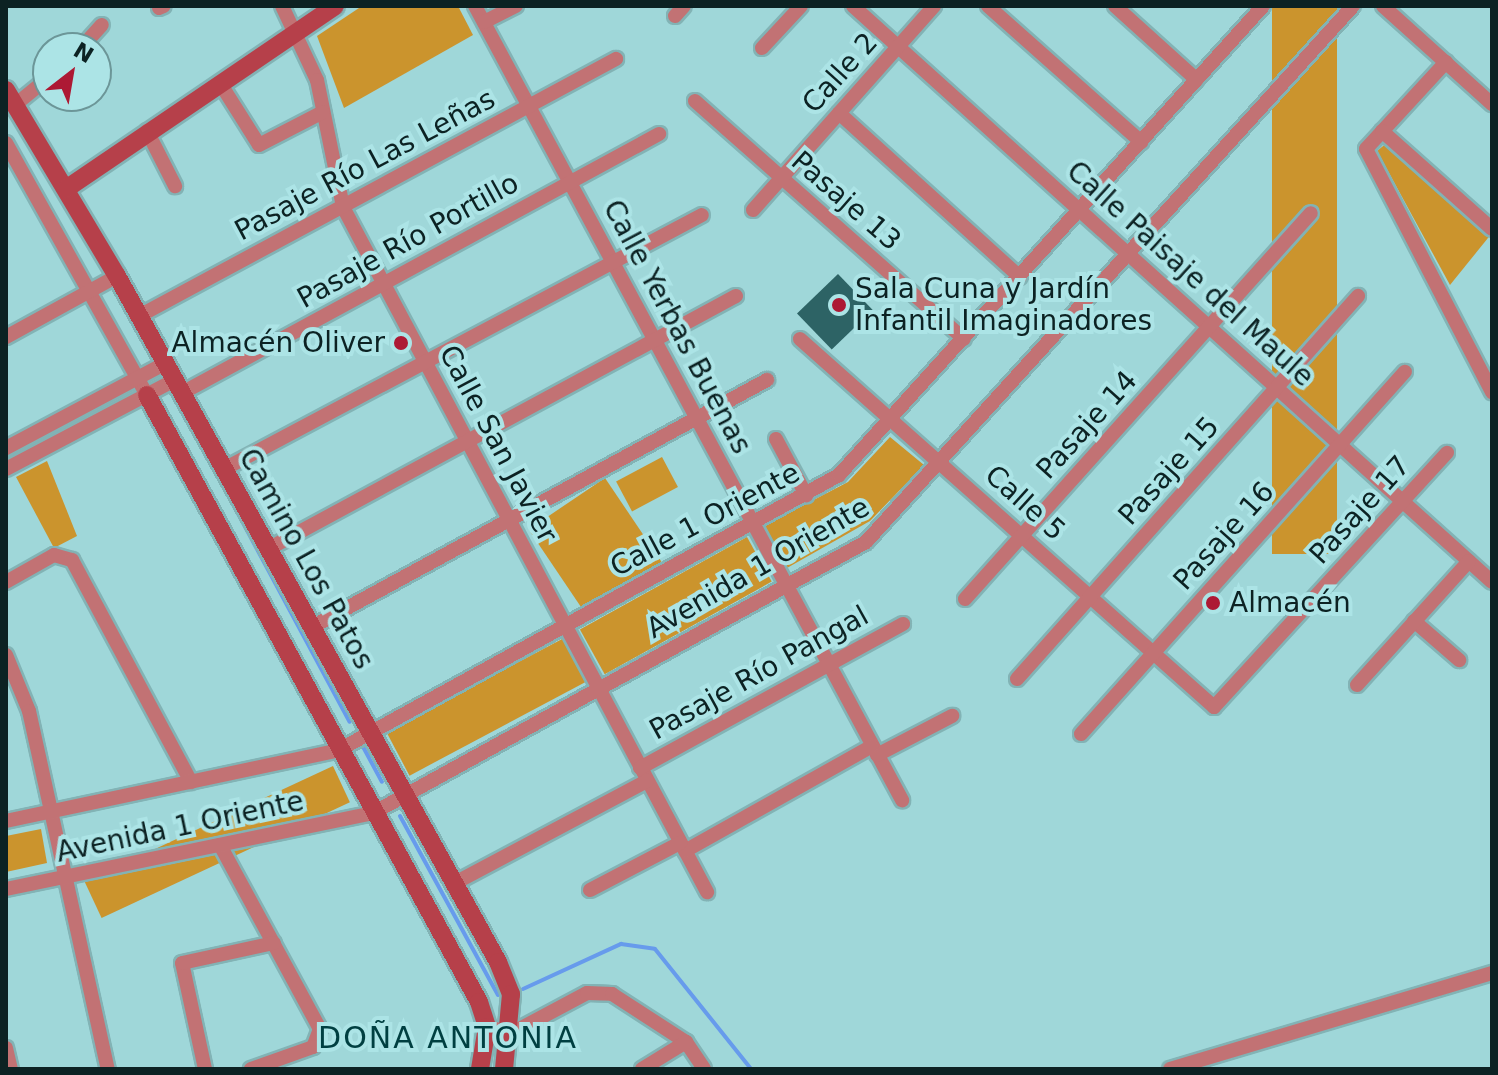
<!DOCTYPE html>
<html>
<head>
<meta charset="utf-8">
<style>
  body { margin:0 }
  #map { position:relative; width:1498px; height:1075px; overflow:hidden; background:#9fd7d9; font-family:"DejaVu Sans",sans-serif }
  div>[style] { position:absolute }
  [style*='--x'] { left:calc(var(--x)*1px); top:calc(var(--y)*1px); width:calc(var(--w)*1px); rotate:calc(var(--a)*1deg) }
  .green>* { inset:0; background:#cb942d; transform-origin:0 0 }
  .stream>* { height:4px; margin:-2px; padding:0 2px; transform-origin:2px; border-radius:2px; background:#679bec }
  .building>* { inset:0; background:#2d6365; transform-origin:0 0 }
  .roads { filter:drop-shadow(2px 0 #82b3b5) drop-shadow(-2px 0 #82b3b5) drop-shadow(0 2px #82b3b5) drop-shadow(0 -2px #82b3b5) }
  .street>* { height:14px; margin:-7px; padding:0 7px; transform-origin:7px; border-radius:7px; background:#c27274 }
  .secondary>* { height:18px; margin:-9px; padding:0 9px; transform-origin:9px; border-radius:9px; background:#b6404a }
  .dots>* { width:22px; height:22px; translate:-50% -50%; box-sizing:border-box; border:4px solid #ace4e6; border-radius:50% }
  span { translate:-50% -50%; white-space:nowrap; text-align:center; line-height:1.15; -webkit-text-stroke:8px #ace4e6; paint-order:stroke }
  .street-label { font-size:28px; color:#0c2223 }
  .poi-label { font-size:28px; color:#0c2223 }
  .left { translate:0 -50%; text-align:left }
  .right { translate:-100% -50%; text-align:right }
  .neighbourhood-label { font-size:30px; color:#003f41; letter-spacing:2px }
  .frame { position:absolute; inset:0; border:8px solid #0c2223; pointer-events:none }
  .north { position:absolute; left:32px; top:32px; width:80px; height:80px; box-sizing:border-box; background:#ace4e6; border:2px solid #6c9698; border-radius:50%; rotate:31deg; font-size:22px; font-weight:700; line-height:32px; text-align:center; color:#0c2223 }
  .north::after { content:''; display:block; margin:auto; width:28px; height:36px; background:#ad1934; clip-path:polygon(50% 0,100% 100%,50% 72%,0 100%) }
</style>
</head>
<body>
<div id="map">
  <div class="green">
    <div style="clip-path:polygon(362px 6px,458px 6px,473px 35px,344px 108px,317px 36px)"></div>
    <div style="left:1272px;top:6px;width:65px;height:548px"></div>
    <div style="clip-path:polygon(1388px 142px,1492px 233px,1450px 285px,1377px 151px)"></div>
    <div style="clip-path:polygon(890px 437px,924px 465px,870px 521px,787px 568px,764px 526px,848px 482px)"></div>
    <div style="left:662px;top:457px;width:34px;height:52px;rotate:62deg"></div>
    <div style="clip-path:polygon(47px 461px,77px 536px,54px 548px,16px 477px)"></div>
    <div style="left:605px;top:478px;width:101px;height:92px;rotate:56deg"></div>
    <div style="left:747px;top:537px;width:51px;height:191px;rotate:61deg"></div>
    <div style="left:564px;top:638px;width:49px;height:201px;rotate:62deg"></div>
    <div style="left:333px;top:766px;width:40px;height:274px;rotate:65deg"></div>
    <div style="clip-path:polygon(41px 829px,47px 863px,6px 872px,6px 836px)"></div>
  </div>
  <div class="stream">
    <div style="--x:213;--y:467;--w:289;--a:61.8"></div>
    <div style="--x:361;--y:743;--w:44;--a:61.7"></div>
    <div style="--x:400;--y:816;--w:204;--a:61.3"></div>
    <div style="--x:523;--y:989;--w:108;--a:-24.7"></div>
    <div style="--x:621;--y:944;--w:34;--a:8"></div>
    <div style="--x:655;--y:949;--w:154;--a:51.3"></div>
  </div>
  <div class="building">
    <div style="left:838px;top:274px;width:50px;height:57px;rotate:46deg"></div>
  </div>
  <div class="roads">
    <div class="street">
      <div style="--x:282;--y:6;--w:82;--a:64.7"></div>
      <div style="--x:317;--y:80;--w:130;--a:78.4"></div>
      <div style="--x:343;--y:207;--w:776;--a:62.01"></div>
      <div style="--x:475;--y:6;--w:902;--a:61.73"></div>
      <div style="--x:853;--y:6;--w:860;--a:42.03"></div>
      <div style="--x:988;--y:6;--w:205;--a:41.6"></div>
      <div style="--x:1115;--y:6;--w:110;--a:42.1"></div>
      <div style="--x:1383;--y:6;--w:147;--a:42"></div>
      <div style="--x:159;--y:8;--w:5;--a:-22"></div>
      <div style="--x:675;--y:16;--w:13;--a:-48"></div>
      <div style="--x:484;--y:22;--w:36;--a:-27"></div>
      <div style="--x:81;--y:48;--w:31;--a:-48"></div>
      <div style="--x:762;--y:48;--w:57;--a:-47.1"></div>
      <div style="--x:1446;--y:62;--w:118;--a:132.6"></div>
      <div style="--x:1366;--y:149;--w:274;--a:62.6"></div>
      <div style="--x:220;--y:83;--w:73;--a:57.8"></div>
      <div style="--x:259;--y:145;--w:72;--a:-27.3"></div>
      <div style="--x:695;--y:101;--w:359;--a:41.5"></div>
      <div style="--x:15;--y:105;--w:43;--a:-39.3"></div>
      <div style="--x:839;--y:113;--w:244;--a:42.2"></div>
      <div style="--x:147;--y:131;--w:62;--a:63"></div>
      <div style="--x:1382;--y:131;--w:147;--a:41.7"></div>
      <div style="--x:6;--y:143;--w:289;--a:60.8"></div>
      <div style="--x:753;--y:210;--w:273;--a:-48.4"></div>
      <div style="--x:139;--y:316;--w:542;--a:-28.32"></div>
      <div style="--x:6;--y:337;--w:127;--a:-28.8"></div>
      <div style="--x:800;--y:339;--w:554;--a:41.63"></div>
      <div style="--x:1214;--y:707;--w:345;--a:-47.5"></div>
      <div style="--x:182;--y:393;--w:543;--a:-28.5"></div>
      <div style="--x:776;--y:439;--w:64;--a:61.8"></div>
      <div style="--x:6;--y:448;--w:181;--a:-28"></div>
      <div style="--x:6;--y:469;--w:191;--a:-27.8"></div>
      <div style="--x:224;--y:469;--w:541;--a:-27.99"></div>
      <div style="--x:268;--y:549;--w:532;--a:-28.4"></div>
      <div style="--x:6;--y:582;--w:55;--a:-29.4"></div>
      <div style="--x:54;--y:555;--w:19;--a:16"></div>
      <div style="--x:72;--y:560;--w:252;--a:61.8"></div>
      <div style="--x:965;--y:599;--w:518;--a:-48.13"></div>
      <div style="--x:1414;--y:621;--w:60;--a:40.9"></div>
      <div style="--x:312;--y:627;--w:518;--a:-28.5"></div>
      <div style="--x:6;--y:655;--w:61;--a:67.7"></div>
      <div style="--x:29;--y:711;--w:367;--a:77.6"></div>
      <div style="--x:1017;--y:679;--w:513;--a:-48.32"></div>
      <div style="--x:1357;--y:685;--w:167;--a:-47.9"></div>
      <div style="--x:1081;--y:734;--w:486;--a:-48.2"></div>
      <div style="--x:877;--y:755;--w:85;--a:-27.5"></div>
      <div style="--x:640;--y:768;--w:300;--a:-28.7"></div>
      <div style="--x:6;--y:821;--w:340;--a:-12"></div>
      <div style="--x:339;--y:750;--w:571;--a:-28.81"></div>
      <div style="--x:839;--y:475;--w:632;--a:-47.88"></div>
      <div style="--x:220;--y:845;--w:209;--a:61.5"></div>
      <div style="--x:320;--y:1029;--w:19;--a:111"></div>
      <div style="--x:313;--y:1047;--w:66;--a:160.5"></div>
      <div style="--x:685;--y:851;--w:214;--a:-29.3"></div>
      <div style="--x:453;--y:884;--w:220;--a:-28"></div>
      <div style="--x:6;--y:889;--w:375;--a:-11.7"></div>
      <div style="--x:373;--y:813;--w:563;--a:-28.8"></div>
      <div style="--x:866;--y:542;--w:724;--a:-47.74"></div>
      <div style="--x:590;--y:890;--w:102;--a:-27.6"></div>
      <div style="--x:487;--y:1027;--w:26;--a:13"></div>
      <div style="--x:512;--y:1033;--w:85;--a:-28.1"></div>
      <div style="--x:587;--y:993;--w:25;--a:2"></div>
      <div style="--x:612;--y:994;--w:88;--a:33"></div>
      <div style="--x:686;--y:1042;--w:32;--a:56"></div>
      <div style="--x:6;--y:1048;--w:22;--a:77"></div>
      <div style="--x:205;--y:1069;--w:108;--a:-102.2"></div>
      <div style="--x:182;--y:963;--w:94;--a:-12.3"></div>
      <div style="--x:642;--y:1069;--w:52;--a:-31.5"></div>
      <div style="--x:1170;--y:1069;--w:336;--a:-16.6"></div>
    </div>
    <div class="secondary">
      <div style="--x:6;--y:90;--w:217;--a:59.2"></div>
      <div style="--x:117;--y:276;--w:785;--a:60.95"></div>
      <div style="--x:498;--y:962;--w:35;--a:68"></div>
      <div style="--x:511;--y:994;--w:75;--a:95.3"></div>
      <div style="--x:66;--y:189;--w:325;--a:-34.2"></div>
      <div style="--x:147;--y:395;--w:692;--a:61.32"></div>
      <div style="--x:479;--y:1002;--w:26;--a:72"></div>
      <div style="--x:487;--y:1027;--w:43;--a:99.5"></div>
    </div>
  </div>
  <div class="dots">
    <div style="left:839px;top:305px;background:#ad1934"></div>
    <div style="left:401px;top:343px;background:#ad1934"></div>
    <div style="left:1213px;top:603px;background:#ad1934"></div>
  </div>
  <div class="street-label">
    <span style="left:840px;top:73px;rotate:-48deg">Calle 2</span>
    <span style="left:365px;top:165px;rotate:-28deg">Pasaje Río Las Leñas</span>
    <span style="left:846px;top:201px;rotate:41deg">Pasaje 13</span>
    <span style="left:408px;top:241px;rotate:-29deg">Pasaje Río Portillo</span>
    <span style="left:1190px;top:274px;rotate:42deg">Calle Paisaje del Maule</span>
    <span style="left:677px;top:327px;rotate:62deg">Calle Yerbas Buenas</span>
    <span style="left:1087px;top:425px;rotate:-48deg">Pasaje 14</span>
    <span style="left:498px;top:444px;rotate:62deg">Calle San Javier</span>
    <span style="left:1169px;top:471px;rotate:-48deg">Pasaje 15</span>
    <span style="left:1025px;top:503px;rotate:42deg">Calle 5</span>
    <span style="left:1360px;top:510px;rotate:-48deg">Pasaje 17</span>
    <span style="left:705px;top:520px;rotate:-28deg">Calle 1 Oriente</span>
    <span style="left:1224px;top:536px;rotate:-48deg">Pasaje 16</span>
    <span style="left:306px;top:559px;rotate:61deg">Camino Los Patos</span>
    <span style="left:758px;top:568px;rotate:-30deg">Avenida 1 Oriente</span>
    <span style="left:759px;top:673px;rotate:-29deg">Pasaje Río Pangal</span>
    <span style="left:180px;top:827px;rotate:-12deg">Avenida 1 Oriente</span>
  </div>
  <div class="poi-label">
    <span class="left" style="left:855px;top:305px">Sala Cuna y Jardín<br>Infantil Imaginadores</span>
    <span class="right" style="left:385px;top:343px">Almacén Oliver</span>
    <span class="left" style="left:1229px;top:603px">Almacén</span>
  </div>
  <div class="neighbourhood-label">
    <span style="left:448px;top:1038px">DOÑA ANTONIA</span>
  </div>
  <div class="frame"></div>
  <div class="north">N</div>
</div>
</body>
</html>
